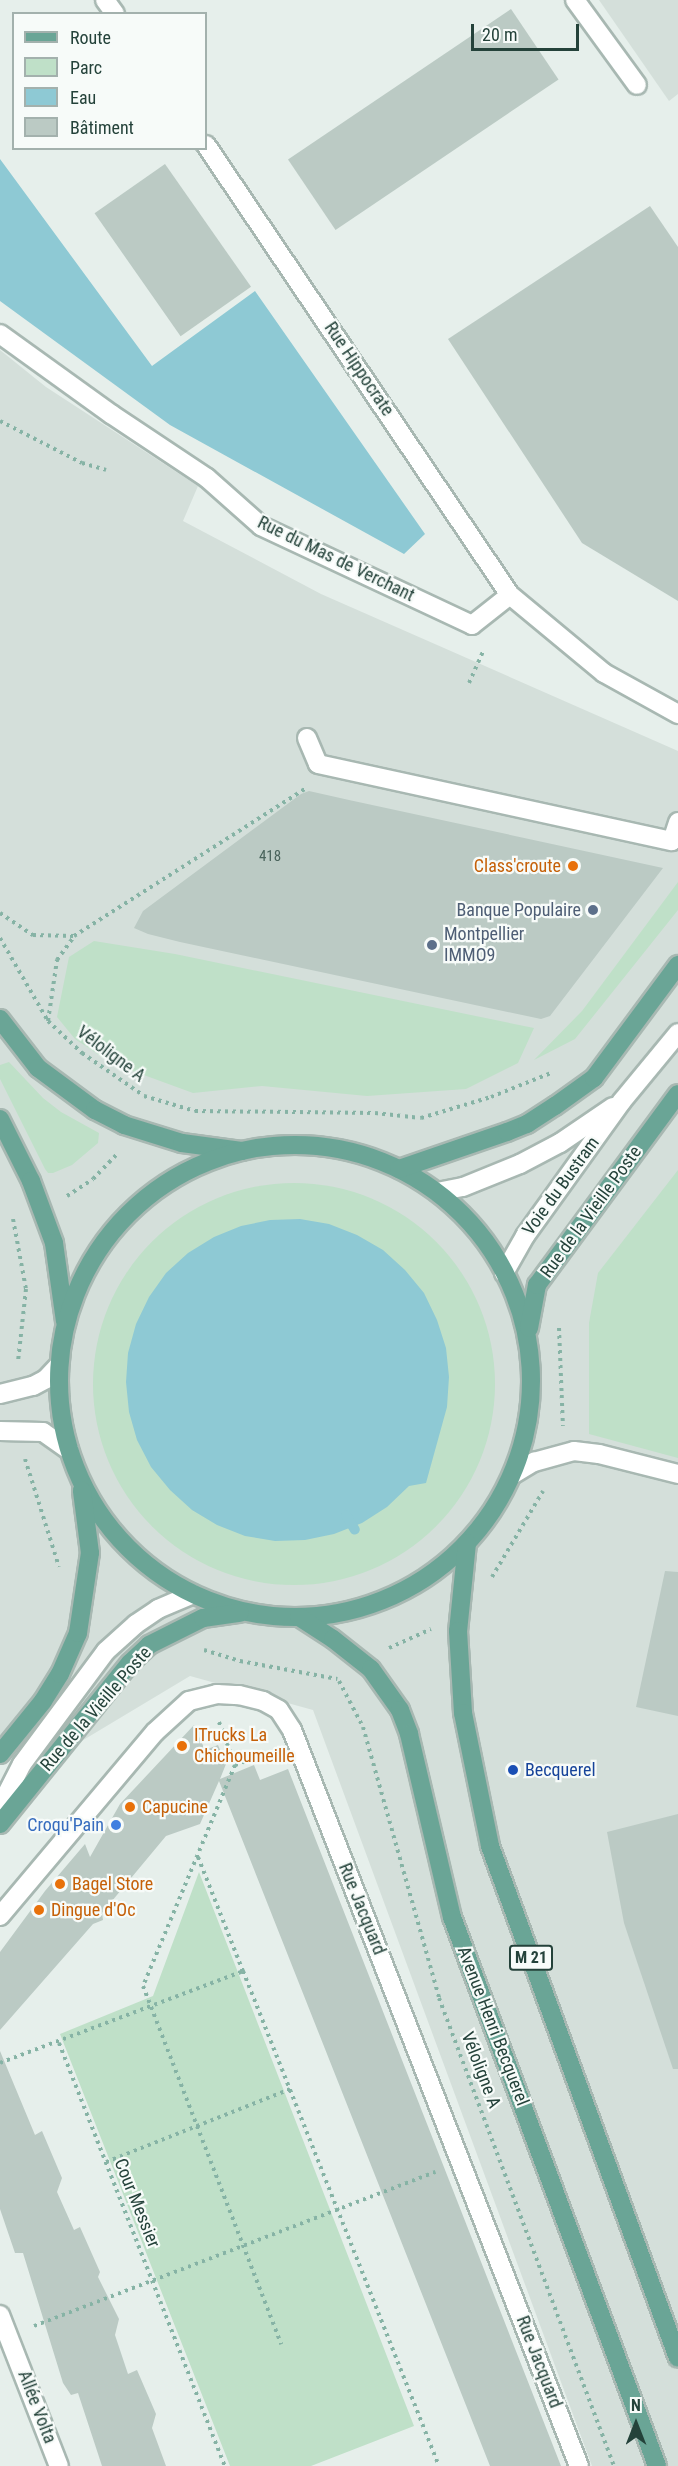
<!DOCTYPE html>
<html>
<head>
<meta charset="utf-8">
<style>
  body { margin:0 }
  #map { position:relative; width:678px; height:2466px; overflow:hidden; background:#e6efeb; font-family:"Roboto Condensed",sans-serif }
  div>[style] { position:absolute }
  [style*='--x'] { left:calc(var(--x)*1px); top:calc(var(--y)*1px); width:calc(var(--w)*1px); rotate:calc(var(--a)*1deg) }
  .built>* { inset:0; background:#d4dfda }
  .green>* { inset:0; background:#bfe0c8 }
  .round { border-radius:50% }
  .water>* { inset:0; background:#8ec9d4 }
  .stream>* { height:10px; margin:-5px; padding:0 5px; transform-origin:5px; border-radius:5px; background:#8ec9d4 }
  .building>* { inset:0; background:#bbcac4; transform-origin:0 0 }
  .path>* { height:4px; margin-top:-2px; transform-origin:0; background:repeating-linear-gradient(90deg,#86b3a5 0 3px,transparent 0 7.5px) }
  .roads { filter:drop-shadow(2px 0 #a8b8b2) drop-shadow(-2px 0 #a8b8b2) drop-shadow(0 2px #a8b8b2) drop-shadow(0 -2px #a8b8b2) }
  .minor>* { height:18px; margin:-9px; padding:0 9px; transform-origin:9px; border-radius:9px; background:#fff }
  .major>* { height:18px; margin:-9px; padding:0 9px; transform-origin:9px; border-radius:9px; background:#6aa596 }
  .major>.ring { margin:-9px; padding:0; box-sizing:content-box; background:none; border:18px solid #6aa596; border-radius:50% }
  .dots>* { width:16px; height:16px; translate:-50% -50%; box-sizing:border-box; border:3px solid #f7fbf9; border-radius:50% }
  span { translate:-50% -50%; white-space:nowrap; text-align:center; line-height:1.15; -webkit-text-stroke:4.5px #f7fbf9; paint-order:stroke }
  .number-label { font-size:15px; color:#4a645c }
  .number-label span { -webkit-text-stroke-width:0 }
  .shield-label span { padding:2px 4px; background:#f7fbf9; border:2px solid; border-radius:4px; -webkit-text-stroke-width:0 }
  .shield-label { font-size:16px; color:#24423a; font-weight:700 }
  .street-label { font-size:18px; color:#24423a }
  .food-label { font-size:18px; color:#c56008 }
  .right { translate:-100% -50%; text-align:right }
  .left { translate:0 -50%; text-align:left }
  .service-label { font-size:18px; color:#4e5e75 }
  .transit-label { font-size:18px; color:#164399 }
  .shop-label { font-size:18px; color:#366cbe }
  .legend { position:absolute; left:12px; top:12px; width:195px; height:138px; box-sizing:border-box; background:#f7fbf9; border:2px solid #a3b1ad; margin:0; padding:8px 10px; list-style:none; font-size:18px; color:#24423a }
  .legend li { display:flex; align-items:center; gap:12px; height:30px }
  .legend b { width:30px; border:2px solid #a3b1ad }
  .north { position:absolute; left:606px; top:2394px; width:60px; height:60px; -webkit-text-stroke:4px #f7fbf9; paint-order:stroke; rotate:0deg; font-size:16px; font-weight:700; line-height:24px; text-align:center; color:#24423a }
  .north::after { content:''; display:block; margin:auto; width:21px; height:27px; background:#24423a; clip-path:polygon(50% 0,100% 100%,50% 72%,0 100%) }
  .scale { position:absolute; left:471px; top:24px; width:108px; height:27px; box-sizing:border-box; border:3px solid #24423a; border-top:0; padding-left:8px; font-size:18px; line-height:21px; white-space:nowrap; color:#24423a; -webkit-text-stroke:4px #f7fbf9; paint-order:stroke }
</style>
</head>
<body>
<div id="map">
  <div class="built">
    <div style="clip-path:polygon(599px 0,678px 0,678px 94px,669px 101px)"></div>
    <div style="clip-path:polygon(0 350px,46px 387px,198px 486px,183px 521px,321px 594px,678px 751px,678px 2466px,592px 2466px,313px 1710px,190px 1676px,80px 1742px,0 1743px)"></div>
  </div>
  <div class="green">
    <div style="clip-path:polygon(678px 882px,678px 910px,575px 1039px,534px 1060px,582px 1011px)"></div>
    <div style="clip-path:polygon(94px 941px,175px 954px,534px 1028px,518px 1063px,466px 1089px,367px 1096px,262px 1086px,193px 1093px,111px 1063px,75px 1039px,57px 1017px,69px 957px)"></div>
    <div style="clip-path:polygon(9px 1062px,43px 1098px,61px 1112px,99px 1133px,98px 1143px,72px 1165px,53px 1173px,48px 1173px,45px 1169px,0 1079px,0 1065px)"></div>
    <div style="clip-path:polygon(678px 1170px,678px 1458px,589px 1434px,589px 1323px,598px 1273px)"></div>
    <div class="round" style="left:93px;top:1183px;width:402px;height:402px"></div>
    <div style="clip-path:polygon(199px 1872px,414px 2426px,311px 2466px,230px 2466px,60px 2034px,153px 1996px)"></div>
  </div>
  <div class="water">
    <div style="clip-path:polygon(0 159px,152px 366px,255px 291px,425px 534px,404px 554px,170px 425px,0 301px)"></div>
    <div style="clip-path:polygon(300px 1219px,329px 1224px,357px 1235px,383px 1250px,405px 1270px,424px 1293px,437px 1320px,446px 1348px,449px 1377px,447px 1407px,426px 1483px,409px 1486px,387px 1507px,362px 1523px,334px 1534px,305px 1540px,275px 1541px,245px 1536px,217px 1525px,192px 1510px,170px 1490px,151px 1467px,137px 1440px,129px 1412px,126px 1382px,128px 1353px,136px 1324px,149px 1297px,166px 1273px,188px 1253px,214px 1237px,241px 1226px,270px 1220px)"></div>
  </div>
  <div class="stream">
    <div style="--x:346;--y:1515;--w:17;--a:59"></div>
  </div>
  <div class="building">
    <div style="left:511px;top:9px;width:85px;height:269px;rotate:56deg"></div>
    <div style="left:165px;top:164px;width:150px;height:86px;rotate:55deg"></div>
    <div style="clip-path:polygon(650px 206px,678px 247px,678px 601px,582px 543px,448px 339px)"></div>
    <div style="clip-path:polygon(309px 791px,349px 800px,663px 868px,550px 1016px,541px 1019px,180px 942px,148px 934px,134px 928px,143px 911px,301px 794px)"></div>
    <div style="clip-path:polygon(665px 1571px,678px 1572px,678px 1716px,636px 1707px)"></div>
    <div style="clip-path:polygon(194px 1725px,205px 1750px,218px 1745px,226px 1764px,220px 1779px,254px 1765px,260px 1780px,288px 1769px,561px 2466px,490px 2466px,219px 1781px,200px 1824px,166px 1836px,102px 1913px,103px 1920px,93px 1924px,0 2030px,0 1952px,45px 1891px,85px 1844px,90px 1857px,120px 1804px)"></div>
    <div style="clip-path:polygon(678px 1814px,678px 2069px,673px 2069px,624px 1923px,607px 1832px)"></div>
    <div style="clip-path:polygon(0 2051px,35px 2135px,42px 2131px,62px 2178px,57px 2192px,74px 2230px,80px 2227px,100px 2272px,98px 2277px,119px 2319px,115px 2335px,128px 2374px,137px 2370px,156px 2414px,152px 2428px,166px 2466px,102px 2466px,78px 2393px,71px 2395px,63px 2383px,23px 2253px,15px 2253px,0 2209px)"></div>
  </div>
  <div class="path">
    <div style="--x:0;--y:421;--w:92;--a:27.1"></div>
    <div style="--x:82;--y:463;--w:25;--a:16"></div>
    <div style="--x:469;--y:683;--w:35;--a:-66"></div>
    <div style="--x:0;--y:913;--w:40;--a:34"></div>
    <div style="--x:33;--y:935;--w:41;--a:1.4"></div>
    <div style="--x:74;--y:936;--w:275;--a:-32.5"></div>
    <div style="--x:0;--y:938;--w:96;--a:60"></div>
    <div style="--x:48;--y:1021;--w:47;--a:43.3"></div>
    <div style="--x:82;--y:1053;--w:75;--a:34.7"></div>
    <div style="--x:144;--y:1096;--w:53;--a:16.4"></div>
    <div style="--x:195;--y:1111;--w:180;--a:0.6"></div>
    <div style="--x:375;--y:1113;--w:46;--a:6.2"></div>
    <div style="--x:421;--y:1118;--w:73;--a:-16.7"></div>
    <div style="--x:491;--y:1097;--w:65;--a:-21.8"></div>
    <div style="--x:48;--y:1021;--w:62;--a:-81.6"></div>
    <div style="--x:57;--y:960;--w:29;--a:-54"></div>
    <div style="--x:67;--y:1196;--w:31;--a:-33"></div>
    <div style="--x:93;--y:1179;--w:36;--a:-46"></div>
    <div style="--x:13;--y:1219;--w:71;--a:79.5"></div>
    <div style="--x:26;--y:1289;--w:73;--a:96.3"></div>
    <div style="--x:559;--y:1328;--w:98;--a:87.7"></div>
    <div style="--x:25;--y:1459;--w:113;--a:72.5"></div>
    <div style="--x:492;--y:1577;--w:100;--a:-59.3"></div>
    <div style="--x:389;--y:1648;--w:46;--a:-24.3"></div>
    <div style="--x:204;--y:1650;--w:38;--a:17"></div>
    <div style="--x:240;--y:1661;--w:99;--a:10.5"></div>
    <div style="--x:339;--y:1681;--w:52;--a:62.4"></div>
    <div style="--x:363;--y:1727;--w:281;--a:74.3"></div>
    <div style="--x:439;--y:1998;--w:500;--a:69.5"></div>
    <div style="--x:219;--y:1722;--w:46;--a:69.6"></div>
    <div style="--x:235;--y:1765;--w:239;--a:112.6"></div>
    <div style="--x:143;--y:1986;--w:384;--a:68.9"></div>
    <div style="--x:235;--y:1765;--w:38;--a:-20"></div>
    <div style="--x:198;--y:1857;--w:123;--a:68.5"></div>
    <div style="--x:59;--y:2043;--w:454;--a:68.6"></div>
    <div style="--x:0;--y:2063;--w:260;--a:-20.7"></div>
    <div style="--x:243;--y:1971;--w:532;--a:68.4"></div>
    <div style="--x:106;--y:2162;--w:198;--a:-21.6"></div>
    <div style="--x:34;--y:2326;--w:430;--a:-21"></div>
  </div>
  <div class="roads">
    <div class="minor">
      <div style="--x:105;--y:0;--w:17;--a:54"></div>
      <div style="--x:575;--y:0;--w:105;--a:53.9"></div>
      <div style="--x:206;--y:145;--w:543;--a:55.96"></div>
      <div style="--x:0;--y:334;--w:137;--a:35.8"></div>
      <div style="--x:111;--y:414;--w:115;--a:33.7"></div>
      <div style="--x:207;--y:478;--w:72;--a:41.6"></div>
      <div style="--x:261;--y:526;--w:233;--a:25.1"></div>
      <div style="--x:472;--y:625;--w:48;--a:-38.3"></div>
      <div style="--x:510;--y:595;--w:122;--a:39.7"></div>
      <div style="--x:604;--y:673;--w:85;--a:29"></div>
      <div style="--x:307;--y:738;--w:28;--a:67"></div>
      <div style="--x:318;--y:764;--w:362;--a:12.3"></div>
      <div style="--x:672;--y:841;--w:20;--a:-72"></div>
      <div style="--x:437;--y:1192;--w:26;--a:-11"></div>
      <div style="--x:463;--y:1187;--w:61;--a:-22"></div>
      <div style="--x:520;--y:1164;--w:45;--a:-27.7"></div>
      <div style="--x:560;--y:1143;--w:64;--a:-34.2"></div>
      <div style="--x:504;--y:1273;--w:43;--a:-60.4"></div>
      <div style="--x:525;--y:1236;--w:166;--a:-54.3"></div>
      <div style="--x:622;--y:1101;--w:88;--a:-50.5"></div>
      <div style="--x:0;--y:1394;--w:34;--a:-14"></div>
      <div style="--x:33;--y:1386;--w:15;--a:-28"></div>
      <div style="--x:46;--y:1379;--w:19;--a:-47"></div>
      <div style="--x:0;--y:1431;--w:43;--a:1.3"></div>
      <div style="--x:43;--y:1432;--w:32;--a:35"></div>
      <div style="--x:512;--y:1475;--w:26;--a:-31"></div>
      <div style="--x:534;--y:1462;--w:41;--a:-15.4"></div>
      <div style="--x:574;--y:1451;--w:25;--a:7"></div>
      <div style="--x:599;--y:1454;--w:81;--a:14.2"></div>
      <div style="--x:0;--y:1807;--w:48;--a:-62.9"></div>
      <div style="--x:22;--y:1764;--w:141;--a:-53.4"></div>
      <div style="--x:106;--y:1651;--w:40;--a:-42"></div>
      <div style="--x:136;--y:1624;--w:27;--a:-34"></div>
      <div style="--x:158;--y:1609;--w:38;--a:-23"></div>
      <div style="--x:0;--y:1916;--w:241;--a:-49.9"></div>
      <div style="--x:155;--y:1732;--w:46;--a:-42.4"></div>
      <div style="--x:189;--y:1701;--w:29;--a:-14"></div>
      <div style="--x:217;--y:1694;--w:22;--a:3"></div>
      <div style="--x:239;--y:1695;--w:25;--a:14"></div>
      <div style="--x:263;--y:1701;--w:18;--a:29"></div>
      <div style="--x:279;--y:1710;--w:24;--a:57"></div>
      <div style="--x:292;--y:1730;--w:790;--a:68.7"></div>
      <div style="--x:0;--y:2315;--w:162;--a:68.7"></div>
    </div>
    <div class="major">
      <div style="--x:0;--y:1019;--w:62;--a:52.2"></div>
      <div style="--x:38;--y:1068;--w:71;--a:36.4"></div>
      <div style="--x:95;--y:1110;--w:33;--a:27"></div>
      <div style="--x:124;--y:1125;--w:61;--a:17.2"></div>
      <div style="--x:182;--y:1143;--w:60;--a:7.7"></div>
      <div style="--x:0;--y:1119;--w:69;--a:63.4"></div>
      <div style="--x:31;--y:1181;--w:66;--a:69.6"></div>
      <div style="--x:54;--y:1243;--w:79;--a:82"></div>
      <div class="ring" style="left:59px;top:1145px;width:454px;height:454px"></div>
      <div style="--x:399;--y:1169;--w:114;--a:-18.9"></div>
      <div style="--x:507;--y:1132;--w:22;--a:-22"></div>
      <div style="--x:527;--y:1124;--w:33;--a:-33"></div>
      <div style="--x:555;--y:1106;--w:48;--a:-35.7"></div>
      <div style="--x:594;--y:1078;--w:141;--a:-53.4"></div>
      <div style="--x:529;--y:1328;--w:44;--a:-79.5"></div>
      <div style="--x:537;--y:1285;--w:237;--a:-53.6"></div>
      <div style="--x:467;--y:1543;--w:88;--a:95.8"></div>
      <div style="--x:458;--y:1631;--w:82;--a:86.5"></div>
      <div style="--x:463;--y:1713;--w:136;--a:78.5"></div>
      <div style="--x:490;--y:1846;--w:545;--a:69.84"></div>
      <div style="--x:299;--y:1617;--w:40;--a:32.9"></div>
      <div style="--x:333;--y:1639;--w:48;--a:38.3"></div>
      <div style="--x:371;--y:1669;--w:50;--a:54.7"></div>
      <div style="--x:400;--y:1710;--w:26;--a:69"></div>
      <div style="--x:409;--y:1734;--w:188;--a:76.8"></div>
      <div style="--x:452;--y:1917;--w:586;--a:69.52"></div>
      <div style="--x:0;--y:1754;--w:68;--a:-50.9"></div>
      <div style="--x:43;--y:1701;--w:32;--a:-58"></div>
      <div style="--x:60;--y:1674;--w:45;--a:-66.3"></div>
      <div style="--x:78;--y:1633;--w:81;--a:-81.5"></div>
      <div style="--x:90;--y:1553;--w:63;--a:-97.4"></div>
      <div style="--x:0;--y:1824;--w:207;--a:-51.1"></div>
      <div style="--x:130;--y:1663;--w:26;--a:-43"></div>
      <div style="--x:149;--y:1645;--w:60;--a:-26.6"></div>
      <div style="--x:203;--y:1618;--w:37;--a:-8"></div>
    </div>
  </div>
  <div class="dots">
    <div style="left:573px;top:866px;background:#e8710a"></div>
    <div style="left:593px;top:910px;background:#5c6f8a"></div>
    <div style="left:432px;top:945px;background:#5c6f8a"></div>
    <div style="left:182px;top:1746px;background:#e8710a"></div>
    <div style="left:513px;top:1770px;background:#1a4fb4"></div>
    <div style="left:130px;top:1807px;background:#e8710a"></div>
    <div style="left:116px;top:1825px;background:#3f7fe0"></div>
    <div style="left:60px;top:1884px;background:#e8710a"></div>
    <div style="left:39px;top:1910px;background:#e8710a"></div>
  </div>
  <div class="number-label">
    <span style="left:270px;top:857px">418</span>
  </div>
  <div class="shield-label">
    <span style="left:531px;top:1958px">M 21</span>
  </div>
  <div class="street-label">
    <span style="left:359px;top:369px;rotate:56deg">Rue Hippocrate</span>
    <span style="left:336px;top:559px;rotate:26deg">Rue du Mas de Verchant</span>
    <span style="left:111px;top:1054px;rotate:37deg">Véloligne A</span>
    <span style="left:561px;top:1186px;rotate:-54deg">Voie du Bustram</span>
    <span style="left:591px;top:1212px;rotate:-54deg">Rue de la Vieille Poste</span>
    <span style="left:96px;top:1709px;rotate:-49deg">Rue de la Vieille Poste</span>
    <span style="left:362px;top:1909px;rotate:68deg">Rue Jacquard</span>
    <span style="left:493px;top:2026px;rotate:69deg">Avenue Henri Becquerel</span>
    <span style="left:481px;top:2070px;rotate:69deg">Véloligne A</span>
    <span style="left:137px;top:2203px;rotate:68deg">Cour Messier</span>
    <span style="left:539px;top:2362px;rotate:69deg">Rue Jacquard</span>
    <span style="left:37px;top:2407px;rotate:69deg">Allée Volta</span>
  </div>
  <div class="food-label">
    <span class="right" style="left:561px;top:866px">Class'croute</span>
    <span class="left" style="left:194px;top:1746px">ITrucks La<br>Chichoumeille</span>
    <span class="left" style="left:142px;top:1807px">Capucine</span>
    <span class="left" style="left:72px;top:1884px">Bagel Store</span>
    <span class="left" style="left:51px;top:1910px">Dingue d'Oc</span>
  </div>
  <div class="service-label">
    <span class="right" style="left:581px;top:910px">Banque Populaire</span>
    <span class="left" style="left:444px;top:945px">Montpellier<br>IMMO9</span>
  </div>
  <div class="transit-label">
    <span class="left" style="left:525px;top:1770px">Becquerel</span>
  </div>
  <div class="shop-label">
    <span class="right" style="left:104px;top:1825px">Croqu'Pain</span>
  </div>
  <ul class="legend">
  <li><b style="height:8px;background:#6aa596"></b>Route</li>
  <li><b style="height:16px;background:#bfe0c8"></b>Parc</li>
  <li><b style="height:16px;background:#8ec9d4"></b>Eau</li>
  <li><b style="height:16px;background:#bbcac4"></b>Bâtiment</li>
  </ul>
  <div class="north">N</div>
  <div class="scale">20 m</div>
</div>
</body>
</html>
